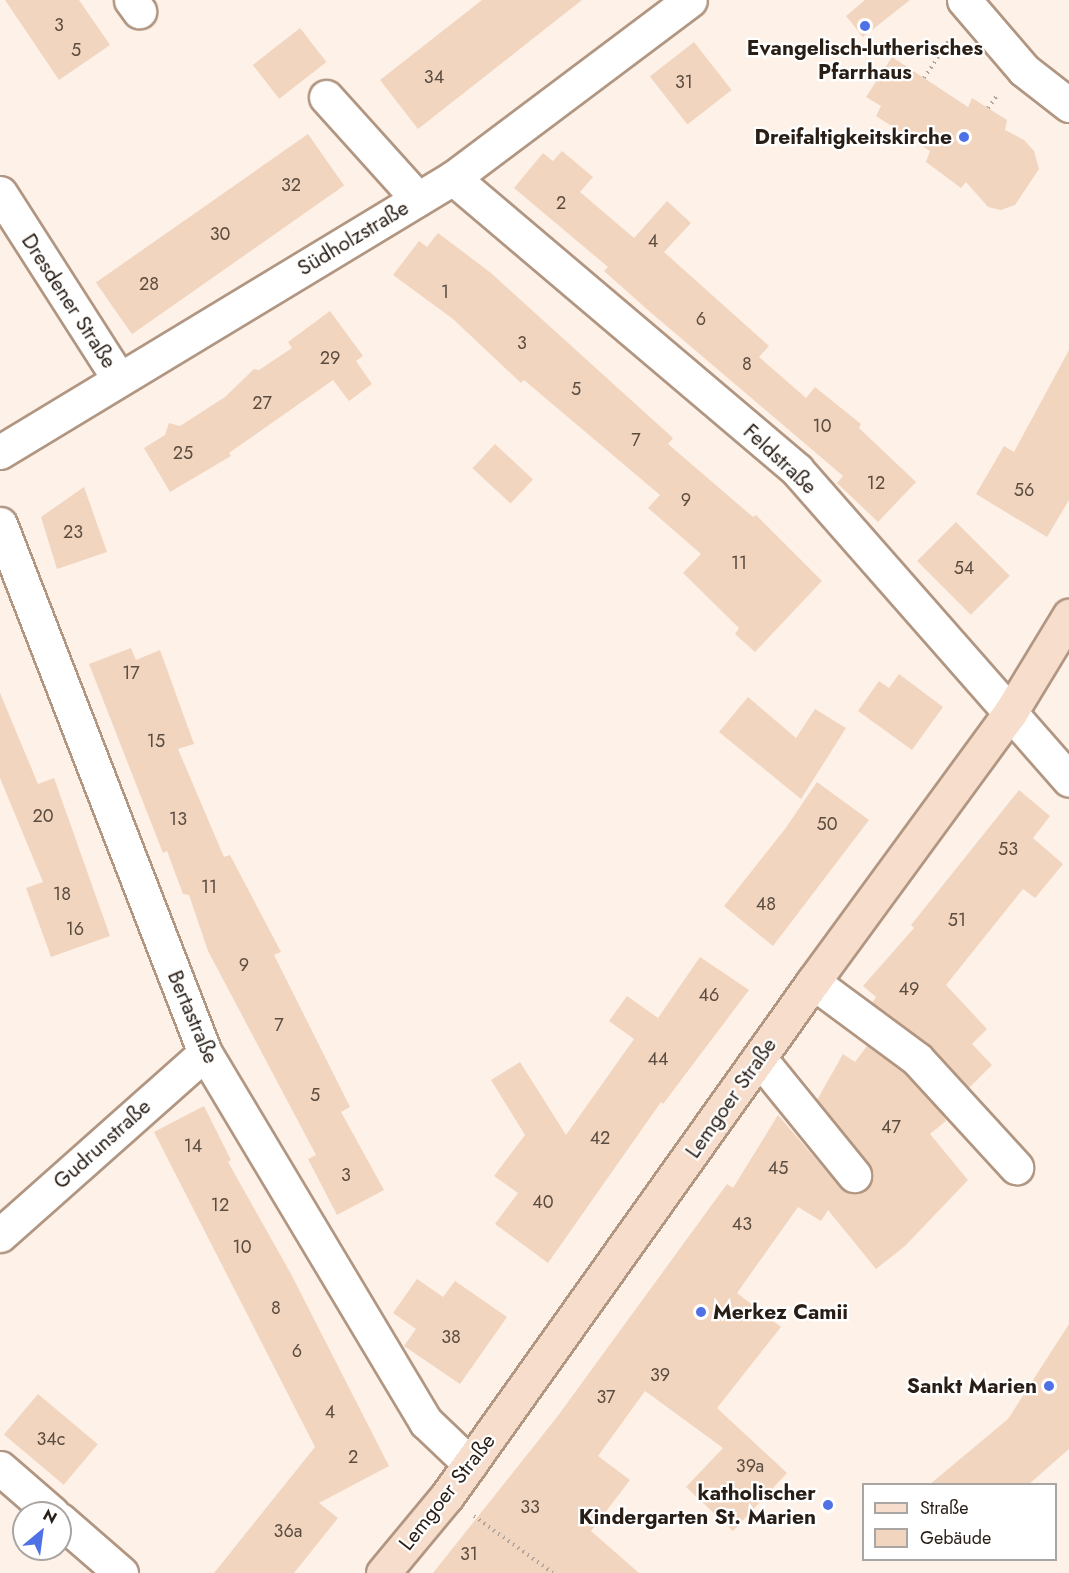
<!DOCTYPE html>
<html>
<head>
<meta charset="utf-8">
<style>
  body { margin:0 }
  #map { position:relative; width:1069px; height:1573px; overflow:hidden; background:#fdf1e8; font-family:Jost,sans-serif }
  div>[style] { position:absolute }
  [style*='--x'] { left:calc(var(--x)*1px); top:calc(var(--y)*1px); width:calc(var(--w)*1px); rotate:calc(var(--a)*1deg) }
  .building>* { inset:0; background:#f2d5bf; transform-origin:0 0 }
  .path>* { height:4px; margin-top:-2px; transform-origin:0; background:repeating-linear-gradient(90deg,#aea29a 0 1.5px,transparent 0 6px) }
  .roads { filter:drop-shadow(2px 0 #b19682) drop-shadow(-2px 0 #b19682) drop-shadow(0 2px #b19682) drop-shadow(0 -2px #b19682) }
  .minor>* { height:33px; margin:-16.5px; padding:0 16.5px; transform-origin:16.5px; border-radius:16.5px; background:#fff }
  .major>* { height:33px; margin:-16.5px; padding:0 16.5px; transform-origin:16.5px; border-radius:16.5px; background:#f7ddcb }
  .dots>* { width:16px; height:16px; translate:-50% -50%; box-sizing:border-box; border:3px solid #fff; border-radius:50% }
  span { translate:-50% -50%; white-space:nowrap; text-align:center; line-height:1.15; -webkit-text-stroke:4.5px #fff; paint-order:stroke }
  .number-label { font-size:18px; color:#5b4c40 }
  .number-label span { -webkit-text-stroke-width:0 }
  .poi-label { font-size:21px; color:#291e16; font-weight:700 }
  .right { translate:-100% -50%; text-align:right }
  .left { translate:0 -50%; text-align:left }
  .street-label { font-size:21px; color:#291e16 }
  .legend { position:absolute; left:862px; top:1483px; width:195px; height:78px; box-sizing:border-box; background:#fff; border:2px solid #a9a5a2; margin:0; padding:8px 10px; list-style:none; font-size:18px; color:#291e16 }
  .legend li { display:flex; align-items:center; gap:12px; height:30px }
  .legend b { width:30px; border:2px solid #a9a5a2 }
  .north { position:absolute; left:12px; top:1501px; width:60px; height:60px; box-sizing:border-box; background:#fff; border:2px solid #a9a5a2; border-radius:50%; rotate:29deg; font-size:16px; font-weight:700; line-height:24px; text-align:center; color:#291e16 }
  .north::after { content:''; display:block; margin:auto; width:21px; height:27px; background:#4e71e5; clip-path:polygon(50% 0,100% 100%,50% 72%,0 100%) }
</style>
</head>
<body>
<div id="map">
  <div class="building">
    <div style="clip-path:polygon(5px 0,79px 0,110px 45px,59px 80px)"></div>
    <div style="clip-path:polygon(482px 0,582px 0,418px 129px,380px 80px)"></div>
    <div style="clip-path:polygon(865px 0,910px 0,863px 37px,846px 16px)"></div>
    <div style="left:300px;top:28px;width:43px;height:60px;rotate:52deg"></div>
    <div style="left:694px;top:42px;width:61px;height:56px;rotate:52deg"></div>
    <div style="clip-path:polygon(892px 57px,968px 107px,972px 98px,1007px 120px,1005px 130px,1024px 140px,1034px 151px,1039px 169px,1015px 205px,1001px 210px,988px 207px,966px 182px,961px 188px,926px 162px,930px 151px,876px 116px,881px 106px,866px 97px)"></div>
    <div style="left:308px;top:134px;width:63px;height:259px;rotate:55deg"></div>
    <div style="clip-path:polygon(562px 151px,593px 177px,580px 192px,634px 238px,667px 201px,691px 223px,664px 252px,769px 346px,759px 357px,806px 398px,815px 387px,861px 424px,859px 428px,916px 482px,878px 522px,837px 483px,843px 476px,649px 311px,604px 271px,608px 267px,514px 188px,543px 153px,553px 161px)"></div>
    <div style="clip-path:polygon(438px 233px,491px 273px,673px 438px,668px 444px,753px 517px,756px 515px,822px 581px,755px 652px,735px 634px,739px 628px,683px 573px,701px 554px,648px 508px,660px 495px,524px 380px,521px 383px,453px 319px,393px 275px,419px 241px,427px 247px)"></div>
    <div style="clip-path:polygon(330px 311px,363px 356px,356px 361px,372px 384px,349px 401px,333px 380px,229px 453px,231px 456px,170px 492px,144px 448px,165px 435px,169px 423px,180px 426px,225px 397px,254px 369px,259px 370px,292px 348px,288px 342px)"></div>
    <div style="clip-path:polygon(1069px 350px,1069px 500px,1047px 537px,976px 494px,1004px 446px,1014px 452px)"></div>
    <div style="left:495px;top:444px;width:52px;height:33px;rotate:43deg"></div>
    <div style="clip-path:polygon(84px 487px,107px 552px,57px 569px,41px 517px)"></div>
    <div style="left:956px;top:522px;width:76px;height:55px;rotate:45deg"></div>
    <div style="clip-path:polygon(131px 648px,136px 660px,160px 650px,194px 744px,178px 749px,224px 857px,230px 855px,281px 952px,274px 955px,350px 1107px,341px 1112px,384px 1190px,337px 1215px,308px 1159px,316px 1155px,208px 951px,189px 895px,183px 894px,167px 851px,163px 853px,89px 664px)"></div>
    <div style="clip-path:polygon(899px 674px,943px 707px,912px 750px,858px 711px,879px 681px,889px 688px)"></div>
    <div style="clip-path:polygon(0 693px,38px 784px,54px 778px,110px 936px,51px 957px,26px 888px,43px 882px,0 778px)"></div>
    <div style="clip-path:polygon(748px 697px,796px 738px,815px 709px,846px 728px,801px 799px,719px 732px)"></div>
    <div style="clip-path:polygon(817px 782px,869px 820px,773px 946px,724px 906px,785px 829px)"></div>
    <div style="clip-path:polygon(1019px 790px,1050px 816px,1033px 838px,1063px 864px,1035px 898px,1023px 889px,946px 985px,987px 1029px,972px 1044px,992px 1065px,969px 1088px,928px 1044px,872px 1003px,876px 997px,863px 986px,914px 928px,911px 925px)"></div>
    <div style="clip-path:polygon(700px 957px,749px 990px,663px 1104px,661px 1102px,548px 1263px,495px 1224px,518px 1193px,494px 1176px,525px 1135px,491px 1080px,520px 1062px,566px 1135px,634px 1039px,609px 1021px,627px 996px,658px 1018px)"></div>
    <div style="clip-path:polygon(867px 1046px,904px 1073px,942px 1114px,946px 1121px,930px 1134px,968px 1180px,905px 1246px,876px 1269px,828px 1210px,821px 1221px,798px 1207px,737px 1293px,781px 1327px,717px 1408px,787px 1473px,733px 1531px,686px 1487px,723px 1448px,645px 1391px,598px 1456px,630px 1480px,591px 1531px,639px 1573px,433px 1573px,557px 1417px,727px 1184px,733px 1188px,778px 1115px,840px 1187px,856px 1194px,866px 1189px,873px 1173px,869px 1164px,817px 1100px,843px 1054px,855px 1062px)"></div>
    <div style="clip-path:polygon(204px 1106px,231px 1160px,228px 1162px,291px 1274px,389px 1466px,319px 1503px,338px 1518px,294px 1573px,214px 1573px,315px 1447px,154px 1132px)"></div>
    <div style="clip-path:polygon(417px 1279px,443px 1297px,455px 1281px,507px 1317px,460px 1384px,404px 1346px,416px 1329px,393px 1313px)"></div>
    <div style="clip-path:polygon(1069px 1324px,1069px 1449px,1028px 1485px,929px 1485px,1008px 1419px)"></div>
    <div style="left:38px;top:1394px;width:78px;height:53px;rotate:40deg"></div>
  </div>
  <div class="path">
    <div style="--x:924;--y:78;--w:47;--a:-56.3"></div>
    <div style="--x:988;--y:108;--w:17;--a:-54"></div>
    <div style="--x:474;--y:1516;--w:97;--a:35.8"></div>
  </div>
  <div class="roads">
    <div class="minor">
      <div style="--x:131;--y:0;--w:14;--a:54"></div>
      <div style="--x:964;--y:0;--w:92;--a:49.4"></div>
      <div style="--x:1024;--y:70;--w:57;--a:37.9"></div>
      <div style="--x:326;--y:97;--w:137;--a:48"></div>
      <div style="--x:453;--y:178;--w:451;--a:40.3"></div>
      <div style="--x:797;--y:470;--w:412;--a:48.7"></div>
      <div style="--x:0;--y:193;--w:221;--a:57.4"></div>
      <div style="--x:0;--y:452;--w:529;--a:-31.17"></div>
      <div style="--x:453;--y:178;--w:296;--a:-36.9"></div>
      <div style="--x:0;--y:524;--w:567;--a:68.82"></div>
      <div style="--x:205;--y:1053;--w:430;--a:59.1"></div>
      <div style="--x:426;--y:1422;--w:61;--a:43.7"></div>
      <div style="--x:813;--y:982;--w:129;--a:36.5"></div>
      <div style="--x:917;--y:1059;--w:147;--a:47.5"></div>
      <div style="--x:759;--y:1058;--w:151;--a:50.9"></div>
      <div style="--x:0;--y:1235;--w:274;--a:-41.6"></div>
      <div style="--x:0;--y:1468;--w:69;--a:40.9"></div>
      <div style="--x:60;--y:1520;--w:81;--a:41"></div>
    </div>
    <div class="major">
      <div style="--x:383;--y:1573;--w:100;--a:-50.3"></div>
      <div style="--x:447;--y:1496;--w:631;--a:-54.55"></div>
      <div style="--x:813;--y:982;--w:333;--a:-53.8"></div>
      <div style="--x:1010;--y:713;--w:114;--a:-58.7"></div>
    </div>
  </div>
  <div class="dots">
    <div style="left:865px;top:26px;background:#4e71e5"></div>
    <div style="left:964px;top:137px;background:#4e71e5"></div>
    <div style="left:701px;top:1312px;background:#4e71e5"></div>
    <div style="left:1049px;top:1386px;background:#4e71e5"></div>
    <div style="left:828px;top:1505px;background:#4e71e5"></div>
  </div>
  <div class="number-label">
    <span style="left:59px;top:25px">3</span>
    <span style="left:76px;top:50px">5</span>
    <span style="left:434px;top:77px">34</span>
    <span style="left:684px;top:82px">31</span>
    <span style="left:291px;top:185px">32</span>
    <span style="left:561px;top:203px">2</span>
    <span style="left:220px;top:234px">30</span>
    <span style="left:653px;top:241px">4</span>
    <span style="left:149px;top:284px">28</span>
    <span style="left:445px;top:292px">1</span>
    <span style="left:701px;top:319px">6</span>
    <span style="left:522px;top:343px">3</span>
    <span style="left:330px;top:358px">29</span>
    <span style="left:747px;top:364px">8</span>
    <span style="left:576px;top:389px">5</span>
    <span style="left:262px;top:403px">27</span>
    <span style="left:822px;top:426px">10</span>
    <span style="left:636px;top:440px">7</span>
    <span style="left:183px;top:453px">25</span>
    <span style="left:876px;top:483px">12</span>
    <span style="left:1024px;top:490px">56</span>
    <span style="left:686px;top:500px">9</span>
    <span style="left:73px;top:532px">23</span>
    <span style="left:739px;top:563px">11</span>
    <span style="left:964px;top:568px">54</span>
    <span style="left:131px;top:673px">17</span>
    <span style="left:156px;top:741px">15</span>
    <span style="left:43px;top:816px">20</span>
    <span style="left:178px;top:819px">13</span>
    <span style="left:827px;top:824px">50</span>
    <span style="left:1008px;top:849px">53</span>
    <span style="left:209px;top:887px">11</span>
    <span style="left:62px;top:894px">18</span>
    <span style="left:766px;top:904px">48</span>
    <span style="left:957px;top:920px">51</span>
    <span style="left:75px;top:929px">16</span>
    <span style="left:244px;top:965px">9</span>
    <span style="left:909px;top:989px">49</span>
    <span style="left:709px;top:995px">46</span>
    <span style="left:279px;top:1025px">7</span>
    <span style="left:658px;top:1059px">44</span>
    <span style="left:315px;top:1095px">5</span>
    <span style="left:891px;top:1127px">47</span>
    <span style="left:600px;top:1138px">42</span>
    <span style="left:193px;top:1146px">14</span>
    <span style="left:778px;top:1168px">45</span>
    <span style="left:346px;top:1175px">3</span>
    <span style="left:543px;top:1202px">40</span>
    <span style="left:220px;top:1205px">12</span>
    <span style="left:742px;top:1224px">43</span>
    <span style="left:242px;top:1247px">10</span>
    <span style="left:276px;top:1308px">8</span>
    <span style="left:451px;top:1337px">38</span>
    <span style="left:297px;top:1351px">6</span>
    <span style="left:660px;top:1375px">39</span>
    <span style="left:606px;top:1397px">37</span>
    <span style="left:330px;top:1412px">4</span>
    <span style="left:51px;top:1439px">34c</span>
    <span style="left:353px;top:1457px">2</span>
    <span style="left:750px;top:1466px">39a</span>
    <span style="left:530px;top:1507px">33</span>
    <span style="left:288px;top:1531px">36a</span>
    <span style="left:469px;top:1554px">31</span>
  </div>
  <div class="poi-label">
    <span style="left:865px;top:60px">Evangelisch-lutherisches<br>Pfarrhaus</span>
    <span class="right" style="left:952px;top:137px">Dreifaltigkeitskirche</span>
    <span class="left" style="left:713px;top:1312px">Merkez Camii</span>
    <span class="right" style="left:1037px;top:1386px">Sankt Marien</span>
    <span class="right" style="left:816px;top:1505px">katholischer<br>Kindergarten St. Marien</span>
  </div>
  <div class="street-label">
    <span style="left:353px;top:238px;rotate:-31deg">Südholzstraße</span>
    <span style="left:69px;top:301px;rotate:57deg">Dresdener Straße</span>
    <span style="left:780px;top:459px;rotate:43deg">Feldstraße</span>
    <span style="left:193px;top:1017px;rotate:67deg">Bertastraße</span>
    <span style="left:731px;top:1098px;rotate:-55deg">Lemgoer Straße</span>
    <span style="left:102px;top:1144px;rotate:-42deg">Gudrunstraße</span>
    <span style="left:447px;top:1492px;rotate:-52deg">Lemgoer Straße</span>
  </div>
  <ul class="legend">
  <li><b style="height:8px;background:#f7ddcb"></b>Straße</li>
  <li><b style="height:16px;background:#f2d5bf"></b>Gebäude</li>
  </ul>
  <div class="north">N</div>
</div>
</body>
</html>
